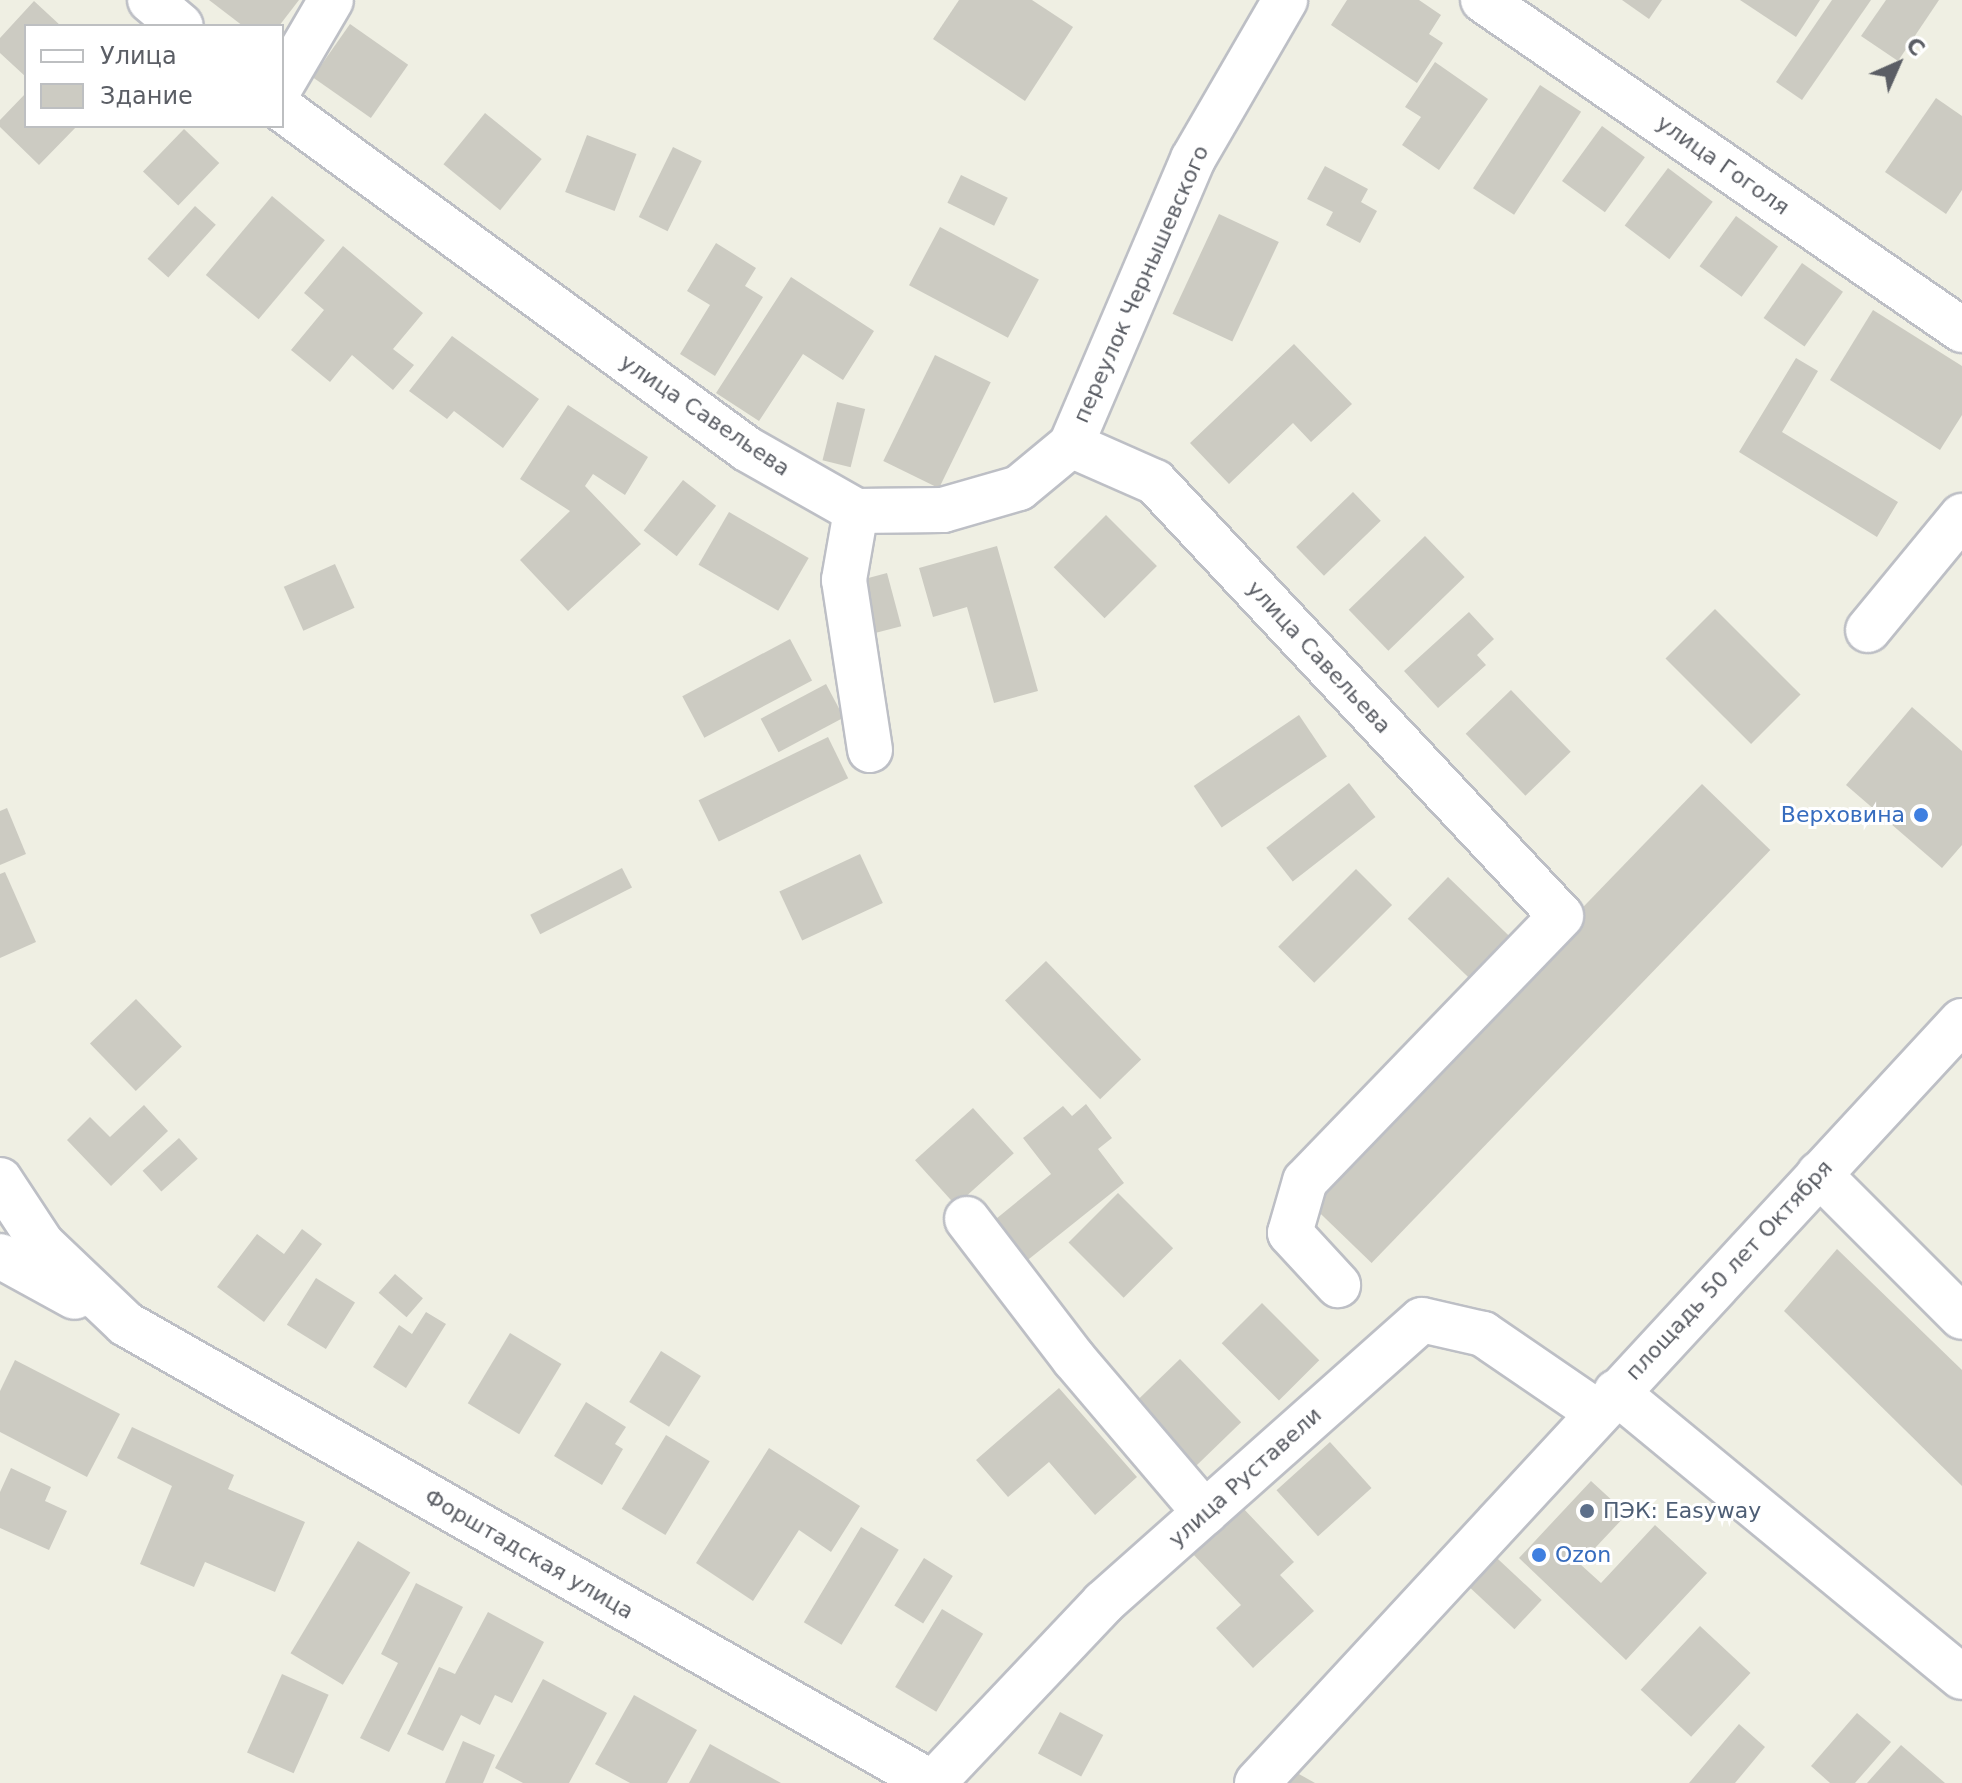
<!DOCTYPE html>
<html>
<head>
<meta charset="utf-8">
<style>
  body { margin:0 }
  #map { position:relative; width:1962px; height:1783px; overflow:hidden; background:#efefe3; font-family:"DejaVu Sans",sans-serif }
  div>[style] { position:absolute }
  [style*='--x'] { left:calc(var(--x)*1px); top:calc(var(--y)*1px); width:calc(var(--w)*1px); rotate:calc(var(--a)*1deg) }
  .building>* { inset:0; background:#cccbc2; transform-origin:0 0 }
  .roads { filter:drop-shadow(2px 0 #bdbfc5) drop-shadow(-2px 0 #bdbfc5) drop-shadow(0 2px #bdbfc5) drop-shadow(0 -2px #bdbfc5) }
  .minor>* { height:44px; margin:-22px; padding:0 22px; transform-origin:22px; border-radius:22px; background:#fff }
  .dots>* { width:22px; height:22px; translate:-50% -50%; box-sizing:border-box; border:4px solid #fff; border-radius:50% }
  span { translate:-50% -50%; white-space:nowrap; text-align:center; line-height:1.15; -webkit-text-stroke:6px #fff; paint-order:stroke }
  .street-label { font-size:22px; color:#5b5e65 }
  .shop-label { font-size:22px; color:#366cbe }
  .right { translate:-100% -50%; text-align:right }
  .left { translate:0 -50%; text-align:left }
  .service-label { font-size:22px; color:#4e5e75 }
  .legend { position:absolute; left:24px; top:24px; width:260px; height:104px; box-sizing:border-box; background:#fff; border:2px solid #bdbfc1; margin:0; padding:10px 14px; list-style:none; font-size:24px; color:#5b5e65 }
  .legend li { display:flex; align-items:center; gap:16px; height:40px }
  .legend b { width:40px; border:2px solid #bdbfc1 }
  .north { position:absolute; left:1858px; top:24px; width:80px; height:80px; -webkit-text-stroke:6px #fff; paint-order:stroke; rotate:45deg; font-size:22px; font-weight:700; line-height:32px; text-align:center; color:#5b5e65 }
  .north::after { content:''; display:block; margin:auto; width:28px; height:36px; background:#5b5e65; clip-path:polygon(50% 0,100% 100%,50% 72%,0 100%) }
</style>
</head>
<body>
<div id="map">
  <div class="building">
    <div style="clip-path:polygon(209px 0,299px 0,279px 26px,243px 26px)"></div>
    <div style="clip-path:polygon(959px 0,1032px 0,1073px 27px,1025px 101px,933px 39px)"></div>
    <div style="clip-path:polygon(1347px 0,1419px 0,1441px 15px,1429px 34px,1443px 43px,1417px 83px,1331px 25px)"></div>
    <div style="clip-path:polygon(1622px 0,1662px 0,1649px 19px)"></div>
    <div style="clip-path:polygon(1740px 0,1820px 0,1796px 37px)"></div>
    <div style="clip-path:polygon(1832px 0,1871px 0,1802px 100px,1776px 82px)"></div>
    <div style="clip-path:polygon(1886px 0,1939px 0,1898px 61px,1861px 36px)"></div>
    <div style="clip-path:polygon(34px 1px,61px 26px,26px 26px,26px 77px,0 53px,0 38px)"></div>
    <div style="left:350px;top:24px;width:71px;height:65px;rotate:35deg"></div>
    <div style="clip-path:polygon(1435px 62px,1488px 99px,1439px 170px,1402px 145px,1421px 117px,1405px 107px)"></div>
    <div style="left:1540px;top:85px;width:49px;height:123px;rotate:33deg"></div>
    <div style="clip-path:polygon(26px 93px,26px 126px,77px 126px,39px 165px,0 127px,0 120px)"></div>
    <div style="clip-path:polygon(1936px 98px,1962px 116px,1962px 190px,1946px 214px,1885px 172px)"></div>
    <div style="left:485px;top:113px;width:73px;height:66px;rotate:39deg"></div>
    <div style="left:1602px;top:126px;width:53px;height:68px;rotate:36deg"></div>
    <div style="left:184px;top:129px;width:49px;height:59px;rotate:44deg"></div>
    <div style="left:587px;top:135px;width:53px;height:61px;rotate:21deg"></div>
    <div style="left:673px;top:147px;width:32px;height:78px;rotate:26deg"></div>
    <div style="clip-path:polygon(1325px 166px,1368px 189px,1361px 202px,1377px 211px,1360px 243px,1326px 225px,1333px 212px,1307px 199px)"></div>
    <div style="left:1668px;top:168px;width:56px;height:72px;rotate:37deg"></div>
    <div style="left:961px;top:175px;width:52px;height:31px;rotate:26deg"></div>
    <div style="left:272px;top:196px;width:69px;height:103px;rotate:40deg"></div>
    <div style="left:195px;top:206px;width:28px;height:71px;rotate:42deg"></div>
    <div style="left:1219px;top:214px;width:66px;height:110px;rotate:25deg"></div>
    <div style="left:1736px;top:216px;width:52px;height:62px;rotate:36deg"></div>
    <div style="left:940px;top:227px;width:112px;height:66px;rotate:28deg"></div>
    <div style="clip-path:polygon(716px 243px,756px 268px,745px 286px,763px 297px,715px 376px,680px 354px,710px 305px,687px 291px)"></div>
    <div style="clip-path:polygon(343px 246px,423px 313px,393px 349px,414px 365px,393px 390px,352px 355px,330px 382px,291px 350px,324px 310px,304px 293px)"></div>
    <div style="left:1802px;top:263px;width:50px;height:67px;rotate:35deg"></div>
    <div style="clip-path:polygon(791px 277px,874px 331px,843px 380px,803px 354px,759px 421px,716px 393px)"></div>
    <div style="clip-path:polygon(1873px 310px,1962px 366px,1962px 415px,1940px 450px,1830px 380px)"></div>
    <div style="clip-path:polygon(452px 336px,539px 399px,503px 448px,454px 411px,447px 419px,409px 391px)"></div>
    <div style="clip-path:polygon(1294px 344px,1352px 404px,1311px 442px,1293px 423px,1229px 484px,1190px 443px)"></div>
    <div style="left:935px;top:355px;width:62px;height:118px;rotate:26deg"></div>
    <div style="clip-path:polygon(1796px 358px,1818px 371px,1782px 432px,1898px 502px,1877px 537px,1739px 452px)"></div>
    <div style="left:837px;top:402px;width:29px;height:60px;rotate:14deg"></div>
    <div style="clip-path:polygon(568px 405px,648px 457px,625px 495px,593px 474px,585px 486px,641px 544px,568px 611px,520px 560px,570px 511px,520px 479px)"></div>
    <div style="left:683px;top:480px;width:42px;height:64px;rotate:38deg"></div>
    <div style="left:1353px;top:492px;width:40px;height:79px;rotate:46deg"></div>
    <div style="left:729px;top:512px;width:92px;height:61px;rotate:30deg"></div>
    <div style="left:1106px;top:515px;width:72px;height:74px;rotate:45deg"></div>
    <div style="left:1425px;top:536px;width:57px;height:106px;rotate:46deg"></div>
    <div style="clip-path:polygon(997px 546px,1038px 691px,994px 703px,967px 607px,933px 617px,919px 568px)"></div>
    <div style="left:335px;top:564px;width:48px;height:56px;rotate:66deg"></div>
    <div style="left:887px;top:573px;width:55px;height:28px;rotate:75deg"></div>
    <div style="left:1715px;top:609px;width:121px;height:70px;rotate:45deg"></div>
    <div style="clip-path:polygon(1469px 612px,1494px 639px,1477px 655px,1486px 665px,1438px 708px,1404px 671px)"></div>
    <div style="left:790px;top:639px;width:47px;height:122px;rotate:62deg"></div>
    <div style="left:826px;top:684px;width:38px;height:74px;rotate:62deg"></div>
    <div style="left:1511px;top:690px;width:86px;height:63px;rotate:46deg"></div>
    <div style="clip-path:polygon(1912px 707px,1962px 751px,1962px 845px,1942px 868px,1846px 785px)"></div>
    <div style="left:1299px;top:715px;width:50px;height:127px;rotate:56deg"></div>
    <div style="left:828px;top:737px;width:46px;height:144px;rotate:64deg"></div>
    <div style="left:1349px;top:783px;width:43px;height:105px;rotate:52deg"></div>
    <div style="left:1702px;top:784px;width:95px;height:574px;rotate:44deg"></div>
    <div style="clip-path:polygon(7px 808px,26px 854px,0 865px,0 811px)"></div>
    <div style="left:860px;top:854px;width:54px;height:89px;rotate:65deg"></div>
    <div style="left:622px;top:868px;width:22px;height:103px;rotate:63deg"></div>
    <div style="left:1356px;top:869px;width:51px;height:110px;rotate:45deg"></div>
    <div style="clip-path:polygon(5px 872px,36px 942px,0 958px,0 874px)"></div>
    <div style="left:1448px;top:877px;width:93px;height:58px;rotate:44deg"></div>
    <div style="left:1046px;top:961px;width:137px;height:57px;rotate:46deg"></div>
    <div style="left:136px;top:999px;width:66px;height:64px;rotate:46deg"></div>
    <div style="clip-path:polygon(1086px 1104px,1112px 1138px,1098px 1149px,1124px 1183px,1024px 1263px,991px 1223px,1051px 1174px,1023px 1138px,1063px 1106px,1072px 1116px)"></div>
    <div style="clip-path:polygon(144px 1105px,168px 1131px,111px 1186px,67px 1140px,90px 1117px,110px 1137px)"></div>
    <div style="left:973px;top:1108px;width:61px;height:78px;rotate:48deg"></div>
    <div style="left:179px;top:1138px;width:28px;height:49px;rotate:48deg"></div>
    <div style="left:1118px;top:1193px;width:78px;height:70px;rotate:45deg"></div>
    <div style="clip-path:polygon(302px 1229px,322px 1244px,264px 1322px,217px 1287px,257px 1234px,284px 1254px)"></div>
    <div style="clip-path:polygon(1837px 1249px,1962px 1370px,1962px 1486px,1784px 1311px)"></div>
    <div style="left:395px;top:1274px;width:37px;height:25px;rotate:41deg"></div>
    <div style="left:316px;top:1278px;width:46px;height:55px;rotate:32deg"></div>
    <div style="left:1262px;top:1303px;width:81px;height:57px;rotate:45deg"></div>
    <div style="clip-path:polygon(426px 1312px,446px 1324px,406px 1388px,373px 1367px,399px 1325px,412px 1334px)"></div>
    <div style="left:510px;top:1333px;width:60px;height:82px;rotate:31deg"></div>
    <div style="left:661px;top:1351px;width:47px;height:60px;rotate:32deg"></div>
    <div style="left:1180px;top:1359px;width:88px;height:70px;rotate:46deg"></div>
    <div style="clip-path:polygon(15px 1360px,120px 1414px,87px 1477px,0 1432px,0 1391px)"></div>
    <div style="clip-path:polygon(1059px 1388px,1137px 1477px,1095px 1515px,1049px 1462px,1008px 1497px,976px 1460px)"></div>
    <div style="clip-path:polygon(586px 1402px,626px 1427px,615px 1444px,623px 1449px,602px 1485px,554px 1456px)"></div>
    <div style="clip-path:polygon(132px 1427px,234px 1475px,228px 1489px,305px 1522px,275px 1592px,205px 1562px,194px 1587px,140px 1564px,172px 1486px,117px 1458px)"></div>
    <div style="left:666px;top:1435px;width:51px;height:86px;rotate:31deg"></div>
    <div style="left:1330px;top:1442px;width:62px;height:72px;rotate:48deg"></div>
    <div style="clip-path:polygon(769px 1448px,860px 1506px,831px 1552px,799px 1530px,753px 1601px,696px 1563px)"></div>
    <div style="clip-path:polygon(11px 1468px,51px 1487px,45px 1501px,67px 1511px,49px 1550px,0 1528px,0 1492px)"></div>
    <div style="clip-path:polygon(1591px 1481px,1627px 1514px,1580px 1564px,1601px 1583px,1655px 1525px,1707px 1573px,1626px 1660px,1519px 1558px)"></div>
    <div style="clip-path:polygon(1242px 1507px,1294px 1562px,1280px 1575px,1314px 1611px,1253px 1668px,1216px 1628px,1241px 1605px,1192px 1553px)"></div>
    <div style="left:861px;top:1527px;width:44px;height:111px;rotate:31deg"></div>
    <div style="left:358px;top:1541px;width:61px;height:131px;rotate:31deg"></div>
    <div style="left:1484px;top:1546px;width:79px;height:40px;rotate:43deg"></div>
    <div style="left:924px;top:1558px;width:34px;height:56px;rotate:32deg"></div>
    <div style="clip-path:polygon(416px 1583px,463px 1607px,389px 1752px,360px 1738px,398px 1663px,381px 1654px)"></div>
    <div style="left:942px;top:1609px;width:48px;height:91px;rotate:31deg"></div>
    <div style="clip-path:polygon(488px 1612px,544px 1642px,512px 1703px,495px 1695px,480px 1725px,461px 1715px,443px 1751px,407px 1734px,439px 1667px,455px 1674px)"></div>
    <div style="left:1700px;top:1626px;width:69px;height:87px;rotate:43deg"></div>
    <div style="left:282px;top:1674px;width:51px;height:86px;rotate:24deg"></div>
    <div style="clip-path:polygon(543px 1679px,607px 1713px,569px 1783px,523px 1783px,495px 1768px)"></div>
    <div style="clip-path:polygon(634px 1695px,697px 1730px,667px 1783px,630px 1783px,595px 1764px)"></div>
    <div style="left:1060px;top:1712px;width:49px;height:47px;rotate:28deg"></div>
    <div style="clip-path:polygon(1857px 1713px,1891px 1742px,1855px 1783px,1830px 1783px,1811px 1766px)"></div>
    <div style="clip-path:polygon(1739px 1724px,1765px 1747px,1735px 1783px,1689px 1783px)"></div>
    <div style="clip-path:polygon(463px 1741px,495px 1755px,483px 1783px,445px 1783px)"></div>
    <div style="clip-path:polygon(710px 1744px,781px 1783px,689px 1783px)"></div>
    <div style="clip-path:polygon(1901px 1745px,1945px 1783px,1867px 1783px)"></div>
    <div style="clip-path:polygon(1290px 1769px,1315px 1783px,1282px 1783px)"></div>
  </div>
  <div class="roads">
    <div class="minor">
      <div style="--x:150;--y:0;--w:40;--a:40"></div>
      <div style="--x:1483;--y:0;--w:582;--a:34.56"></div>
      <div style="--x:282;--y:84;--w:97;--a:-59.7"></div>
      <div style="--x:282;--y:109;--w:576;--a:36.17"></div>
      <div style="--x:747;--y:449;--w:125;--a:29.6"></div>
      <div style="--x:856;--y:511;--w:87;--a:-0.7"></div>
      <div style="--x:943;--y:510;--w:79;--a:-16.1"></div>
      <div style="--x:1019;--y:488;--w:67;--a:-39.6"></div>
      <div style="--x:1071;--y:445;--w:92;--a:23.8"></div>
      <div style="--x:1155;--y:482;--w:594;--a:46.91"></div>
      <div style="--x:1561;--y:916;--w:368;--a:134"></div>
      <div style="--x:1305;--y:1181;--w:54;--a:106.1"></div>
      <div style="--x:1290;--y:1233;--w:71;--a:47.3"></div>
      <div style="--x:1071;--y:445;--w:311;--a:-66.9"></div>
      <div style="--x:1193;--y:159;--w:184;--a:-59.9"></div>
      <div style="--x:856;--y:511;--w:70;--a:99.9"></div>
      <div style="--x:844;--y:580;--w:172;--a:81.3"></div>
      <div style="--x:1868;--y:630;--w:148;--a:-50.5"></div>
      <div style="--x:1819;--y:1174;--w:202;--a:45"></div>
      <div style="--x:0;--y:1180;--w:77;--a:56.7"></div>
      <div style="--x:42;--y:1244;--w:116;--a:43.6"></div>
      <div style="--x:126;--y:1324;--w:928;--a:29.66"></div>
      <div style="--x:967;--y:1219;--w:176;--a:52.6"></div>
      <div style="--x:1074;--y:1359;--w:202;--a:49.6"></div>
      <div style="--x:0;--y:1256;--w:85;--a:28.7"></div>
      <div style="--x:1616;--y:1392;--w:448;--a:39.5"></div>
      <div style="--x:933;--y:1783;--w:248;--a:-46.6"></div>
      <div style="--x:1103;--y:1603;--w:426;--a:-41.6"></div>
      <div style="--x:1422;--y:1320;--w:63;--a:12.9"></div>
      <div style="--x:1483;--y:1334;--w:138;--a:34.4"></div>
      <div style="--x:1257;--y:1783;--w:1038;--a:-47.23"></div>
    </div>
  </div>
  <div class="dots">
    <div style="left:1921px;top:815px;background:#3f7fe0"></div>
    <div style="left:1587px;top:1511px;background:#5c6f8a"></div>
    <div style="left:1539px;top:1555px;background:#3f7fe0"></div>
  </div>
  <div class="street-label">
    <span style="left:1723px;top:165px;rotate:35deg">улица Гоголя</span>
    <span style="left:1141px;top:284px;rotate:-66deg">переулок Чернышевского</span>
    <span style="left:705px;top:415px;rotate:34deg">улица Савельева</span>
    <span style="left:1319px;top:657px;rotate:47deg">улица Савельева</span>
    <span style="left:1729px;top:1270px;rotate:-47deg">площадь 50 лет Октября</span>
    <span style="left:1245px;top:1477px;rotate:-42deg">улица Руставели</span>
    <span style="left:529px;top:1554px;rotate:30deg">Форштадская улица</span>
  </div>
  <div class="shop-label">
    <span class="right" style="left:1905px;top:815px">Верховина</span>
    <span class="left" style="left:1555px;top:1555px">Ozon</span>
  </div>
  <div class="service-label">
    <span class="left" style="left:1603px;top:1511px">ПЭК: Easyway</span>
  </div>
  <ul class="legend">
  <li><b style="height:10px;background:#fff"></b>Улица</li>
  <li><b style="height:22px;background:#cccbc2"></b>Здание</li>
  </ul>
  <div class="north">С</div>
</div>
</body>
</html>
